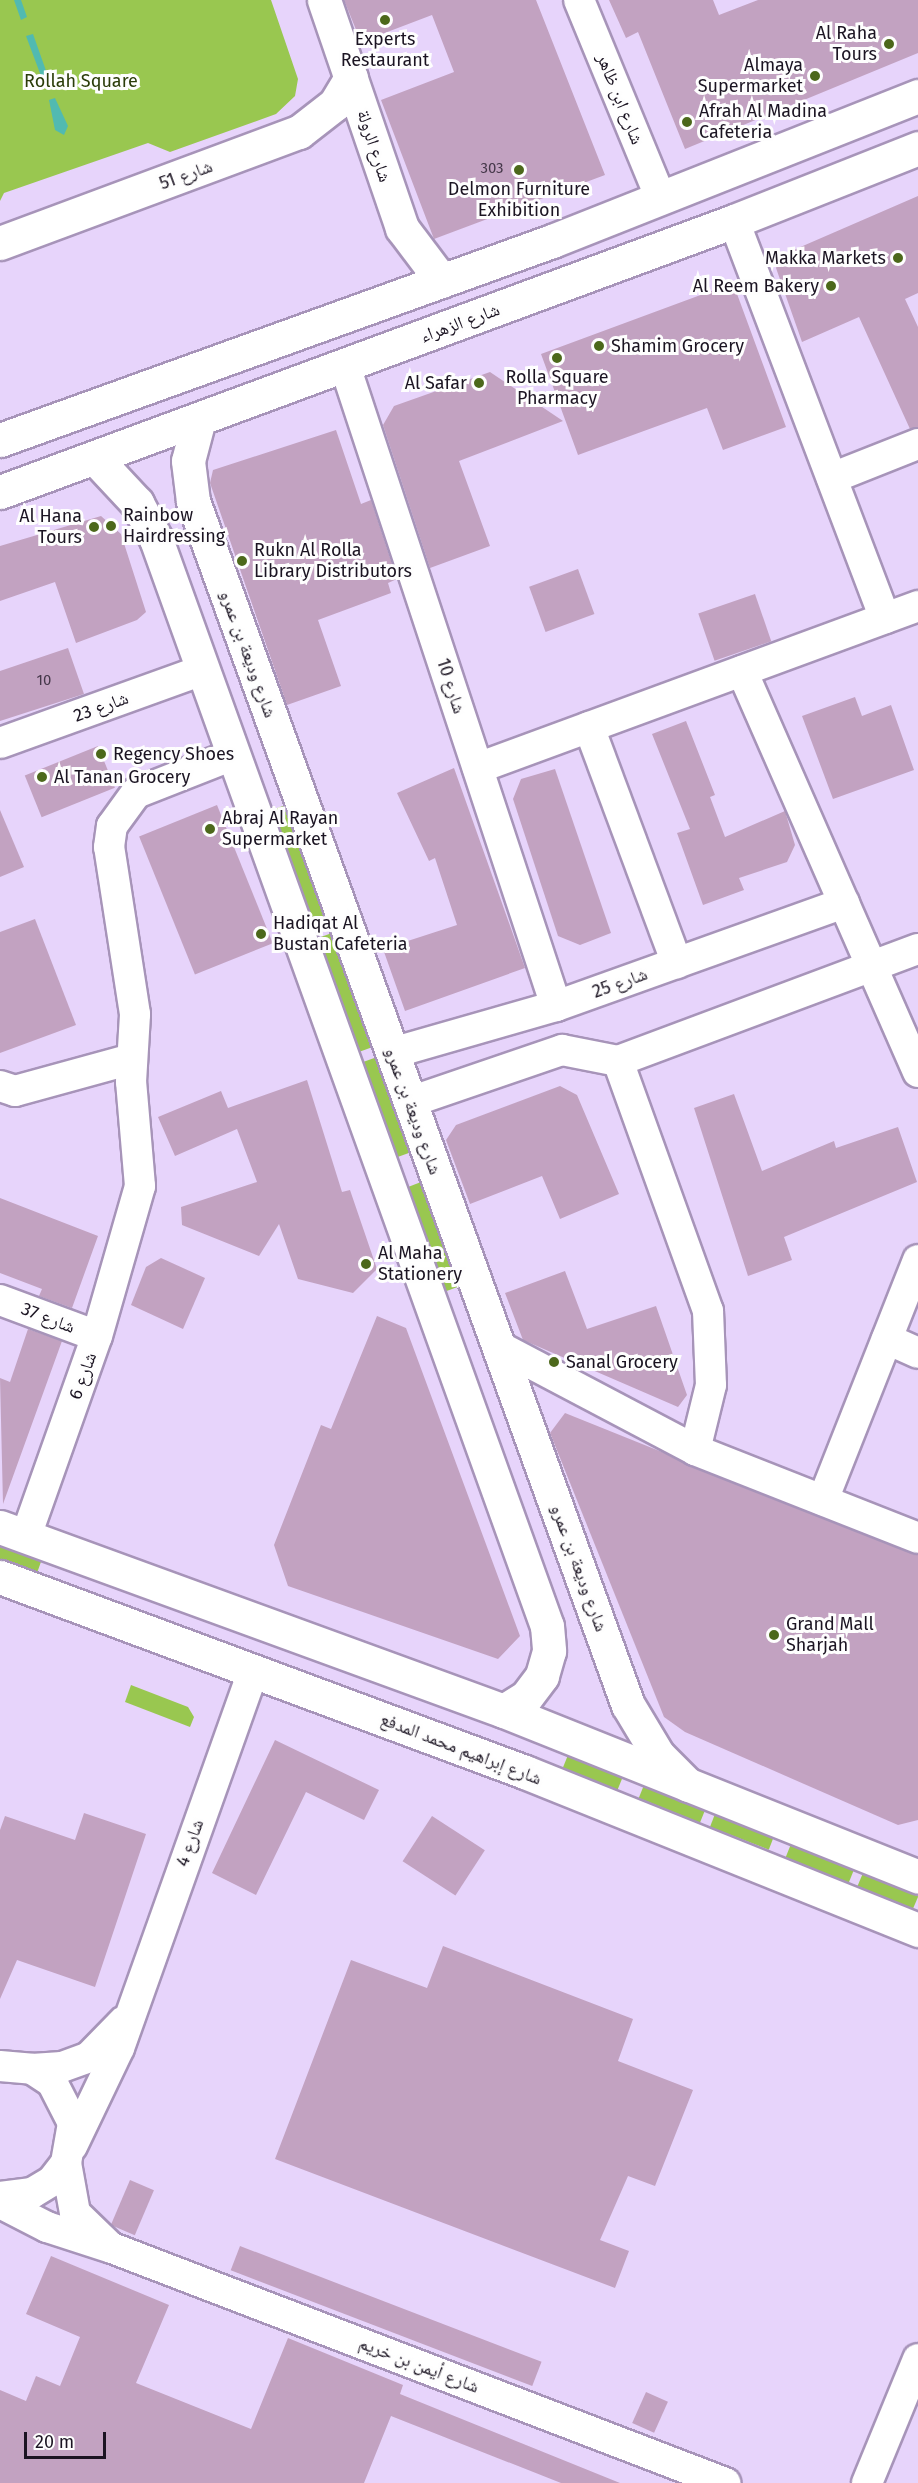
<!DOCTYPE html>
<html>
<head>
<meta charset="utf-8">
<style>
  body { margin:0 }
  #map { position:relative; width:918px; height:2483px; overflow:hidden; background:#e7d4fb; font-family:"Fira Sans","Noto Naskh Arabic",sans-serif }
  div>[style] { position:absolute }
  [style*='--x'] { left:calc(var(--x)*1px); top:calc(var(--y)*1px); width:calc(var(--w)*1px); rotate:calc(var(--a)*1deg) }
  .green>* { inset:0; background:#99c750; transform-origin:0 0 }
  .water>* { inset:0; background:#51bab1 }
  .building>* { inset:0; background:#c2a2c1; transform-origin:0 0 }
  .roads { filter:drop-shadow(2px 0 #a794b9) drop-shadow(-2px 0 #a794b9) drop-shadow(0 2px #a794b9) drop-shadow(0 -2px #a794b9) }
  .minor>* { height:30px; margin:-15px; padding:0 15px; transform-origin:15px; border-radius:15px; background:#fff }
  .tertiary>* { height:33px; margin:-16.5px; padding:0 16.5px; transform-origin:16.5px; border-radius:16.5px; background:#fff }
  .secondary>* { height:33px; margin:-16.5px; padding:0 16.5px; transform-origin:16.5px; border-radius:16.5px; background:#fff }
  .primary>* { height:33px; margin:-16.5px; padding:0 16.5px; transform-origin:16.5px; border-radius:16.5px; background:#fff }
  .dots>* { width:16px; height:16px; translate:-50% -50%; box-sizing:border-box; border:3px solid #fefefe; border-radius:50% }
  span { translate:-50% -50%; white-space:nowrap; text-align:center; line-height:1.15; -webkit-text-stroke:6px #fefefe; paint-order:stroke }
  .number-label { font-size:15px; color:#45384a }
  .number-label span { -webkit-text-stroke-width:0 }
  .poi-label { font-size:18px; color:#1b1422 }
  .right { translate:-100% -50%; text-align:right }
  .left { translate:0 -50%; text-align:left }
  .park-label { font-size:18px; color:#2b3d0a }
  .street-label { font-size:18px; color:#1b1422 }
  .scale { position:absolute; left:24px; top:2432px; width:82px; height:27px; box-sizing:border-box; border:3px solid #1b1422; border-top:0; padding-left:8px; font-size:18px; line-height:21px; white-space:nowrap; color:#1b1422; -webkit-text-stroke:4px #fefefe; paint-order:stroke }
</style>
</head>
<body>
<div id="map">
  <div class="green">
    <div style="clip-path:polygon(0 0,271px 0,298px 79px,295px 96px,276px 114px,170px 152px,148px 143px,4px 193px,0 201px)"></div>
    <div style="left:286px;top:805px;width:120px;height:17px;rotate:71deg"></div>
    <div style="left:332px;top:933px;width:121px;height:17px;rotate:70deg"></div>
    <div style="left:377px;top:1057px;width:101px;height:17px;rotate:70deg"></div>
    <div style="left:421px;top:1182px;width:111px;height:18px;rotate:69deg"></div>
    <div style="clip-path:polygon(0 1544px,42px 1559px,37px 1573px,0 1559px)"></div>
    <div style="clip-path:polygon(131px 1685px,188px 1707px,194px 1717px,190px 1727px,125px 1702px)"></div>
    <div style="left:568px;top:1755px;width:59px;height:14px;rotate:22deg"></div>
    <div style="left:644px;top:1785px;width:66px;height:14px;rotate:22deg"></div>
    <div style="left:715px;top:1814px;width:63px;height:14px;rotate:21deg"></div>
    <div style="left:791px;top:1844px;width:68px;height:15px;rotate:22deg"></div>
    <div style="left:863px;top:1873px;width:60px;height:14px;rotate:23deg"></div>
  </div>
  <div class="water">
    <div style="clip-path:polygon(14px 0,21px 0,27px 17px,21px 20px)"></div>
    <div style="clip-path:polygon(33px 34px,50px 82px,44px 84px,26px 36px)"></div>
    <div style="clip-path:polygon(55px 98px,68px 126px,64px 135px,55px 130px,49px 100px)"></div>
  </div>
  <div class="building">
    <div style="clip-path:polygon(344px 0,536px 0,605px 175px,434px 239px,381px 100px,454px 72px,432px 15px,361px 42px)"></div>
    <div style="clip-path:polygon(609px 0,713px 0,719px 15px,758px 0,918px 0,918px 53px,685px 149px,638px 32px,626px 38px)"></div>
    <div style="clip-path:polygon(918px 196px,918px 293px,905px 299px,918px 327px,918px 427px,910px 429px,859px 317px,802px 342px,776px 268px,782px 255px)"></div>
    <div style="clip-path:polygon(733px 283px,786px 427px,723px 450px,707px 408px,578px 455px,541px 354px)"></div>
    <div style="clip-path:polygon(490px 372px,563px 421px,459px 461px,490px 546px,430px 568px,383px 425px,394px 406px)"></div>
    <div style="clip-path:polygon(336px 430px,361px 504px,371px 500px,397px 579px,388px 583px,391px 593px,318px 620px,341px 686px,287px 705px,210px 483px,213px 470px)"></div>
    <div style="clip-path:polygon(101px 516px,121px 534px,146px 612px,137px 620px,76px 643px,55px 582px,0 601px,0 546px)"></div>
    <div style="left:578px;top:569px;width:48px;height:52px;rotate:70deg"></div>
    <div style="left:755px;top:594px;width:50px;height:60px;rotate:71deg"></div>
    <div style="clip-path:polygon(68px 648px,84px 694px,0 721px,0 671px)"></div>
    <div style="clip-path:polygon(855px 697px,862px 716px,891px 705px,914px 770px,833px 799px,802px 716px)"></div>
    <div style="clip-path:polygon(686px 721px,715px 795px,710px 797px,725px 837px,785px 811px,795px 845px,787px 862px,739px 878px,744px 890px,703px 905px,677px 833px,690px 829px,652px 734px)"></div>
    <div style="left:98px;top:746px;width:45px;height:79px;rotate:68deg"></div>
    <div style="clip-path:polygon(454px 768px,525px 968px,405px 1011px,383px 949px,457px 925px,435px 858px,429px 861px,397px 793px)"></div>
    <div style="clip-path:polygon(555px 769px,611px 933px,580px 945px,558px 936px,513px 799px,521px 779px)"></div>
    <div style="left:217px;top:805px;width:149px;height:84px;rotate:68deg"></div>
    <div style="clip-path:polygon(0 810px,24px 867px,0 877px)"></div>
    <div style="clip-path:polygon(35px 919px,76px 1025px,0 1053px,0 932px)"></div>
    <div style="clip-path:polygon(307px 1080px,342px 1192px,350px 1190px,377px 1269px,353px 1293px,298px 1279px,279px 1224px,259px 1256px,182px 1225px,181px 1207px,257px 1182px,237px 1129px,175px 1156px,158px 1117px,221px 1091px,228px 1108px)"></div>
    <div style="clip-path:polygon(560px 1086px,577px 1095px,619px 1194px,560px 1219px,542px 1176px,470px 1204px,446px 1140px,456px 1125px)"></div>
    <div style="clip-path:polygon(734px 1094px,762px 1171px,834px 1141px,836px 1148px,898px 1127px,917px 1182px,784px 1237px,792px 1260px,748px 1276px,694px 1108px)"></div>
    <div style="clip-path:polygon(0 1198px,98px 1236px,72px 1308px,39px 1296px,42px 1289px,0 1273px)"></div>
    <div style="clip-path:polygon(161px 1258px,205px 1278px,183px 1329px,131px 1305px,146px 1267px)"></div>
    <div style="clip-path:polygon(565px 1271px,587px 1329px,656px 1306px,687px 1395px,678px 1407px,523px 1340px,505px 1293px)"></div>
    <div style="clip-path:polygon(377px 1316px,406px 1328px,520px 1636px,498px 1659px,288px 1586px,274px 1545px,321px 1425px,331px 1429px)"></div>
    <div style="clip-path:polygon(28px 1329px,62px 1341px,3px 1504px,0 1378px,10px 1382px)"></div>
    <div style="clip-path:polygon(565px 1413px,918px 1555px,918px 1820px,898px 1825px,685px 1732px,664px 1717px,550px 1433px)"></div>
    <div style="clip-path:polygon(275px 1740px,379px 1790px,364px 1820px,306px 1792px,256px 1895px,212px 1873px)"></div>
    <div style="clip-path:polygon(84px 1813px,146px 1834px,95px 1987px,17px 1960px,0 1999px,0 1830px,5px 1816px,75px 1840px)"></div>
    <div style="left:432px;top:1816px;width:63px;height:54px;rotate:33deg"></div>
    <div style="clip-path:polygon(443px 1946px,633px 2019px,618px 2061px,693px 2090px,655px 2186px,628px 2176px,600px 2240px,629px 2251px,615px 2288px,275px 2159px,351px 1960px,427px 1988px)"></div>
    <div style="left:130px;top:2180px;width:26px;height:49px;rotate:23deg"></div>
    <div style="left:240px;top:2246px;width:323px;height:26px;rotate:21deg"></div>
    <div style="clip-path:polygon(51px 2256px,169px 2305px,136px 2383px,251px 2429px,288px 2338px,403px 2385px,400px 2394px,620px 2483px,561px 2483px,391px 2416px,364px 2483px,0 2483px,0 2390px,26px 2401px,36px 2376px,60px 2386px,80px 2337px,26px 2314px)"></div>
    <div style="left:646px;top:2392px;width:24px;height:34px;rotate:24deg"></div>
  </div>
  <div class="roads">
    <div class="minor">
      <div style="--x:579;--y:0;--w:215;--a:67.6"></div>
      <div style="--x:734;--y:221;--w:425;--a:69.2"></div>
      <div style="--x:345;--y:366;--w:674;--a:71.75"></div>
      <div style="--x:832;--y:478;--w:92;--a:-21.6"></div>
      <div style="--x:742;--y:671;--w:438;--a:66.3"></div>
      <div style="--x:589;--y:727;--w:252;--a:69.6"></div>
      <div style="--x:0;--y:743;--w:216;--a:-19.8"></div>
      <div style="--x:478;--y:768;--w:469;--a:-20.2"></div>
      <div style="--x:392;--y:1053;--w:171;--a:-16"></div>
      <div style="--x:556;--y:1006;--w:306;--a:-19.7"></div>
      <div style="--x:618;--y:1061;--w:266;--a:70.2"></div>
      <div style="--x:708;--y:1311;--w:74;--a:87.7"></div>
      <div style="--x:711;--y:1385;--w:67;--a:103.8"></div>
      <div style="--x:0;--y:1086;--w:16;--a:18"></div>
      <div style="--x:15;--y:1091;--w:121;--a:-15.3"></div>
      <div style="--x:410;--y:1102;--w:161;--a:-18.9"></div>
      <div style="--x:562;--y:1050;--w:57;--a:11.1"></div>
      <div style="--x:618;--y:1061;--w:320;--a:-20.5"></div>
      <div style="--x:0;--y:1300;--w:103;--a:20.4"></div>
      <div style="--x:887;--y:1339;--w:34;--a:24"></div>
      <div style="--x:498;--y:1346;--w:223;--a:27.8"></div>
      <div style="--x:695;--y:1450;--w:240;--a:21.5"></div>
      <div style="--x:823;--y:1500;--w:258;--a:-68.4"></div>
      <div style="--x:26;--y:1536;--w:212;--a:-70.5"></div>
      <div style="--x:97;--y:1336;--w:156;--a:-74"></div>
      <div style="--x:140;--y:1186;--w:104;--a:-94.9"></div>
      <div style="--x:131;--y:1082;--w:68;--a:-86.6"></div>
      <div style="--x:135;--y:1014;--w:169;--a:-98.8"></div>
      <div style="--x:109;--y:847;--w:21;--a:-82"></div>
      <div style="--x:112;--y:826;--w:41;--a:-54"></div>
      <div style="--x:136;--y:793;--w:104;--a:-21.4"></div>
      <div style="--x:0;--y:2066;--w:32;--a:5"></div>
      <div style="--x:32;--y:2069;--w:24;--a:33"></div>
      <div style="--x:52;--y:2082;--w:46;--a:62.9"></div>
      <div style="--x:73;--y:2123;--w:41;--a:99.9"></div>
      <div style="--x:66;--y:2163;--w:23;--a:128"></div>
      <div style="--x:52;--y:2181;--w:23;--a:149"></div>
      <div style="--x:32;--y:2193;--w:32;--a:173"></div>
      <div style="--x:32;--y:2069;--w:30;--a:-4"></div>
      <div style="--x:62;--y:2067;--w:29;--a:-20"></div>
      <div style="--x:89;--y:2057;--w:49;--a:-45.8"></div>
      <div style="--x:72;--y:2146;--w:109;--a:-64.4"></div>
      <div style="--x:119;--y:2048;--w:400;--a:-70.4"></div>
      <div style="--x:66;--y:2163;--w:51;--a:79.8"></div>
      <div style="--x:75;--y:2213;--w:45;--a:44.1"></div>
      <div style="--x:0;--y:2203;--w:53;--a:27.1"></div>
      <div style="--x:47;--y:2227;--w:68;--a:17.9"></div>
      <div style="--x:112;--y:2248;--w:657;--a:20.97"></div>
      <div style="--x:867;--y:2483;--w:134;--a:-67.6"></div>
    </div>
    <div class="tertiary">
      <div style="--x:324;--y:0;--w:241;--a:71.1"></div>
      <div style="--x:402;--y:228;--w:66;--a:53"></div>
      <div style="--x:0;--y:243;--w:319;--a:-20.4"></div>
      <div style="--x:299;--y:132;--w:46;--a:-37.9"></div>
      <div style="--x:335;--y:104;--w:31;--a:-59"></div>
      <div style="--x:199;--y:419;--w:43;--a:104.7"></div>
      <div style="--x:188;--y:461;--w:40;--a:82.9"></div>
      <div style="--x:193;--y:501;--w:1280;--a:70.14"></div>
      <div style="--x:628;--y:1705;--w:58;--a:59"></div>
      <div style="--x:658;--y:1755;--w:42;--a:45"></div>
      <div style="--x:95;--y:458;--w:62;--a:47"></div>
      <div style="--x:137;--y:503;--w:41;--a:62.2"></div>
      <div style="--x:156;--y:539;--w:1155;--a:70.22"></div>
      <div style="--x:547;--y:1626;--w:25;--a:85"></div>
      <div style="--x:549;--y:1651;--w:26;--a:106"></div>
      <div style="--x:542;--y:1676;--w:26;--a:127"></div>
      <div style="--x:526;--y:1697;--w:26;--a:148"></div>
    </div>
    <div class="secondary">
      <div style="--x:0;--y:440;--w:587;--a:-19.82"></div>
      <div style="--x:552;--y:241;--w:394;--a:-21.6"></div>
      <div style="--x:0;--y:492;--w:782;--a:-20.26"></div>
      <div style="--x:734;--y:221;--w:198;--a:-21.6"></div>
    </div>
    <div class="primary">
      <div style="--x:0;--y:1527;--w:537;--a:20.06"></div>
      <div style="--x:504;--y:1711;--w:446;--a:21.8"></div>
      <div style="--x:0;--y:1577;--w:560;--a:20.38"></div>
      <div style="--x:525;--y:1772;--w:424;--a:21.9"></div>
    </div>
  </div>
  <div class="dots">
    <div style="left:385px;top:20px;background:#4c681b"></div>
    <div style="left:889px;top:44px;background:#4c681b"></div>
    <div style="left:815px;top:76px;background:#4c681b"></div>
    <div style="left:687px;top:122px;background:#4c681b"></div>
    <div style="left:519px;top:170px;background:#4c681b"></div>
    <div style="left:898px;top:258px;background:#4c681b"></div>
    <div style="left:831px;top:286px;background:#4c681b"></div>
    <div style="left:599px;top:346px;background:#4c681b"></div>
    <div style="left:557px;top:358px;background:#4c681b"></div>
    <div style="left:479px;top:383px;background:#4c681b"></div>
    <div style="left:111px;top:526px;background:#4c681b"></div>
    <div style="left:94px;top:527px;background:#4c681b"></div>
    <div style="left:242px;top:561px;background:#4c681b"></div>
    <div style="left:101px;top:754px;background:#4c681b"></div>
    <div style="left:42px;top:777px;background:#4c681b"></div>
    <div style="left:210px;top:829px;background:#4c681b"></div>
    <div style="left:261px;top:934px;background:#4c681b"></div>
    <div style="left:366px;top:1264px;background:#4c681b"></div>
    <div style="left:554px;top:1362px;background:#4c681b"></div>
    <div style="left:774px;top:1635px;background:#4c681b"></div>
  </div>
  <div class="number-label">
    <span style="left:492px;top:169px">303</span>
    <span style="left:44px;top:681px">10</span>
  </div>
  <div class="poi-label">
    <span class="right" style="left:877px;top:44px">Al Raha<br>Tours</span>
    <span style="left:385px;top:50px">Experts<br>Restaurant</span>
    <span class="right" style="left:803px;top:76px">Almaya<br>Supermarket</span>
    <span class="left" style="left:699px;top:122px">Afrah Al Madina<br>Cafeteria</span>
    <span style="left:519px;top:200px">Delmon Furniture<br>Exhibition</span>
    <span class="right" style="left:886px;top:258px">Makka Markets</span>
    <span class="right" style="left:819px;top:286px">Al Reem Bakery</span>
    <span class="left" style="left:611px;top:346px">Shamim Grocery</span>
    <span style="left:557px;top:388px">Rolla Square<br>Pharmacy</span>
    <span class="right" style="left:467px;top:383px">Al Safar</span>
    <span class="left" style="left:123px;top:526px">Rainbow<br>Hairdressing</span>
    <span class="right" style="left:82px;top:527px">Al Hana<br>Tours</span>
    <span class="left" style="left:254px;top:561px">Rukn Al Rolla<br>Library Distributors</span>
    <span class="left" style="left:113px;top:754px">Regency Shoes</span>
    <span class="left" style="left:54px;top:777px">Al Tanan Grocery</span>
    <span class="left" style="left:222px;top:829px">Abraj Al Rayan<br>Supermarket</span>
    <span class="left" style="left:273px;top:934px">Hadiqat Al<br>Bustan Cafeteria</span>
    <span class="left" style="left:378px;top:1264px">Al Maha<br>Stationery</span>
    <span class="left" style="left:566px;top:1362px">Sanal Grocery</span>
    <span class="left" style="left:786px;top:1635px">Grand Mall<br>Sharjah</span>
  </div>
  <div class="park-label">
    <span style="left:81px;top:81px">Rollah Square</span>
  </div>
  <div class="street-label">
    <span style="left:620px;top:99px;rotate:68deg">شارع ابن ظاهر</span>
    <span style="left:374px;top:146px;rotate:72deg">شارع الرولة</span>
    <span style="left:186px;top:175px;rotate:-20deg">شارع 51</span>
    <span style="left:460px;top:323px;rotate:-20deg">شارع الزهراء</span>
    <span style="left:248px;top:654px;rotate:70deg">شارع وديعة بن عمرو</span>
    <span style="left:451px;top:686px;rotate:72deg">شارع 10</span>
    <span style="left:101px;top:707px;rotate:-20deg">شارع 23</span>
    <span style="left:620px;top:983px;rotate:-20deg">شارع 25</span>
    <span style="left:413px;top:1111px;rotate:70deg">شارع وديعة بن عمرو</span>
    <span style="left:48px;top:1318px;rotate:21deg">شارع 37</span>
    <span style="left:83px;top:1376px;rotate:-70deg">شارع 6</span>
    <span style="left:579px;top:1568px;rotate:70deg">شارع وديعة بن عمرو</span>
    <span style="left:461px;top:1749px;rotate:21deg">شارع إبراهيم محمد المدفع</span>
    <span style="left:190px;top:1843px;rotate:-70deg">شارع 4</span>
    <span style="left:419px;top:2365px;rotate:21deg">شارع أيمن بن خريم</span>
  </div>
  <div class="scale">20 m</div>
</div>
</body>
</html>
